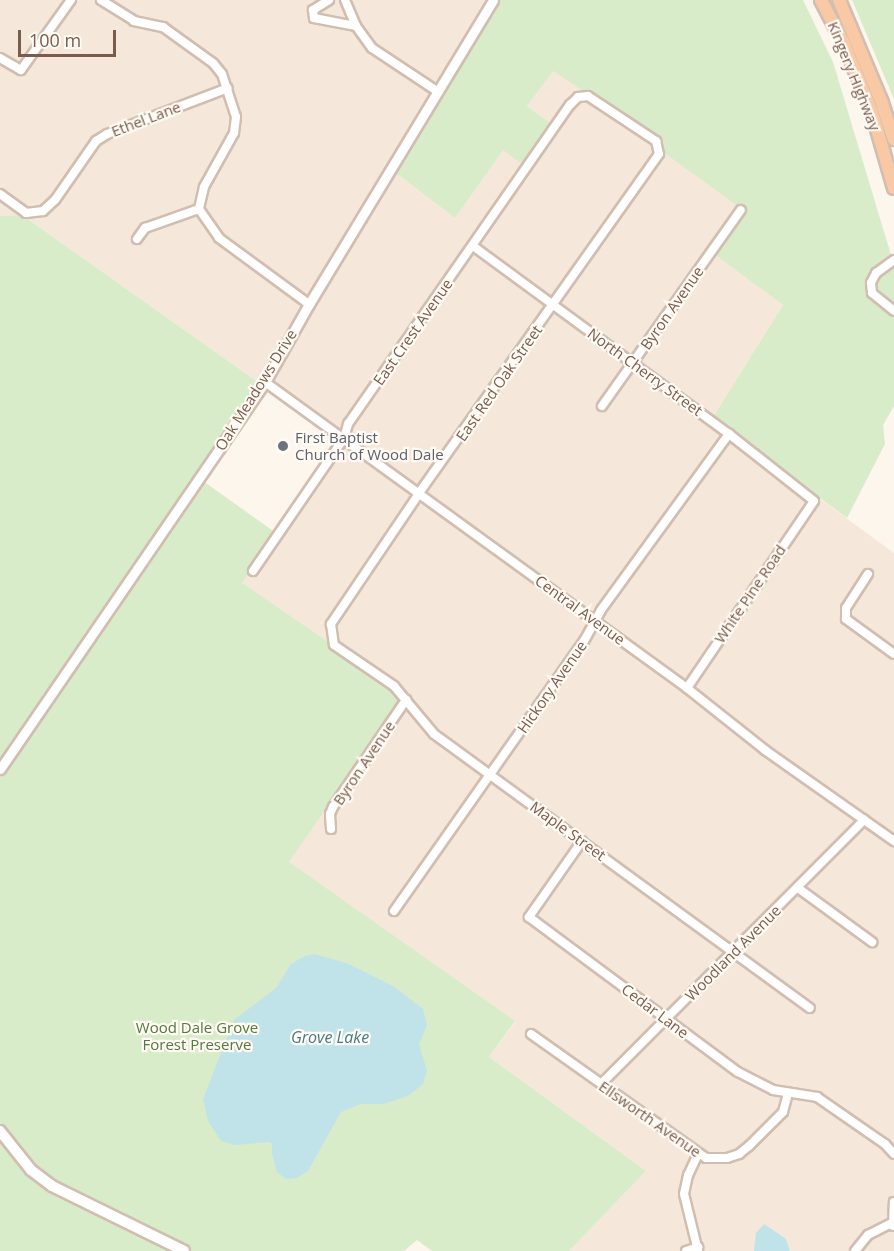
<!DOCTYPE html>
<html>
<head>
<meta charset="utf-8">
<style>
  body { margin:0 }
  #map { position:relative; width:894px; height:1251px; overflow:hidden; background:#fdf6ec; font-family:"Open Sans",sans-serif }
  div>[style] { position:absolute }
  [style*='--x'] { left:calc(var(--x)*1px); top:calc(var(--y)*1px); width:calc(var(--w)*1px); rotate:calc(var(--a)*1deg) }
  .residential>* { inset:0; background:#f5e8da }
  .green>* { inset:0; background:#d8ecc9 }
  .water>* { inset:0; background:#bfe3e8 }
  .roads { filter:drop-shadow(2px 0 #d1beb0) drop-shadow(-2px 0 #d1beb0) drop-shadow(0 2px #d1beb0) drop-shadow(0 -2px #d1beb0) }
  .minor>* { height:8px; margin:-4px; padding:0 4px; transform-origin:4px; border-radius:4px; background:#fff }
  .tertiary>* { height:9px; margin:-4.5px; padding:0 4.5px; transform-origin:4.5px; border-radius:4.5px; background:#fff }
  .secondary>* { height:10px; margin:-5px; padding:0 5px; transform-origin:5px; border-radius:5px; background:#fff }
  .trunk>* { height:12px; margin:-6px; padding:0 6px; transform-origin:6px; border-radius:6px; background:#f9c8a4 }
  .dots>* { width:16px; height:16px; translate:-50% -50%; box-sizing:border-box; border:3px solid #fffaf3; border-radius:50% }
  span { translate:-50% -50%; white-space:nowrap; text-align:center; line-height:1.15; -webkit-text-stroke:4.5px #fffaf3; paint-order:stroke }
  .street-label { font-size:15px; color:#7a5c4d }
  .worship-label { font-size:15px; color:#5b616d }
  .left { translate:0 -50%; text-align:left }
  .park-label { font-size:15px; color:#537a41 }
  .water-label { font-size:16px; color:#437c86; font-style:italic }
  .scale { position:absolute; left:18px; top:30px; width:98px; height:27px; box-sizing:border-box; border:3px solid #7a5c4d; border-top:0; padding-left:8px; font-size:18px; line-height:21px; white-space:nowrap; color:#7a5c4d; -webkit-text-stroke:4px #fffaf3; paint-order:stroke }
</style>
</head>
<body>
<div id="map">
  <div class="residential">
    <div style="clip-path:polygon(0 0,488px 0,259px 383px,22px 215px,0 216px,0 199px,22px 215px,26px 209px,0 190px)"></div>
    <div style="clip-path:polygon(553px 70px,657px 139px,743px 210px,714px 253px,783px 305px,712px 420px,894px 553px,894px 1251px,569px 1251px,646px 1171px,489px 1057px,515px 1022px,292px 867px,289px 861px,339px 654px,241px 583px,346px 438px,267px 381px,392px 170px,455px 218px,503px 149px,553px 126px,527px 106px)"></div>
  </div>
  <div class="green">
    <div style="clip-path:polygon(499px 0,803px 0,833px 62px,894px 265px,894px 406px,883px 425px,885px 444px,847px 518px,712px 419px,783px 305px,713px 253px,743px 210px,659px 149px,657px 139px,553px 71px,527px 106px,554px 126px,525px 166px,503px 150px,455px 218px,392px 170px)"></div>
    <div style="clip-path:polygon(894px 0,894px 99px,852px 0)"></div>
    <div style="clip-path:polygon(22px 215px,259px 383px,196px 476px,276px 533px,242px 583px,331px 644px,340px 654px,389px 687px,401px 700px,289px 862px,515px 1021px,489px 1057px,646px 1171px,569px 1251px,432px 1251px,417px 1240px,404px 1251px,190px 1251px,50px 1178px,26px 1159px,0 1126px,0 216px)"></div>
    <div style="clip-path:polygon(0 1141px,36px 1181px,57px 1195px,170px 1251px,0 1251px)"></div>
  </div>
  <div class="water">
    <div style="clip-path:polygon(315px 954px,349px 964px,393px 986px,423px 1009px,427px 1025px,419px 1044px,427px 1071px,423px 1084px,408px 1096px,383px 1104px,361px 1104px,341px 1112px,308px 1171px,297px 1178px,286px 1179px,277px 1172px,272px 1154px,272px 1144px,270px 1142px,235px 1145px,221px 1141px,208px 1121px,203px 1099px,234px 1020px,276px 988px,291px 964px,305px 956px)"></div>
    <div style="clip-path:polygon(764px 1224px,786px 1239px,790px 1251px,754px 1251px,756px 1233px)"></div>
  </div>
  <div class="roads">
    <div class="minor">
      <div style="--x:101;--y:0;--w:39;--a:32"></div>
      <div style="--x:134;--y:21;--w:30;--a:12"></div>
      <div style="--x:163;--y:27;--w:62;--a:35.8"></div>
      <div style="--x:213;--y:63;--w:14;--a:51"></div>
      <div style="--x:222;--y:74;--w:45;--a:72"></div>
      <div style="--x:236;--y:117;--w:16;--a:97"></div>
      <div style="--x:234;--y:133;--w:62;--a:119.1"></div>
      <div style="--x:204;--y:187;--w:23;--a:103"></div>
      <div style="--x:199;--y:209;--w:35;--a:55"></div>
      <div style="--x:219;--y:238;--w:112;--a:36.3"></div>
      <div style="--x:329;--y:0;--w:19;--a:148"></div>
      <div style="--x:313;--y:10;--w:8;--a:83"></div>
      <div style="--x:314;--y:18;--w:43;--a:10.8"></div>
      <div style="--x:345;--y:0;--w:28;--a:67"></div>
      <div style="--x:356;--y:26;--w:27;--a:54"></div>
      <div style="--x:372;--y:48;--w:78;--a:33.5"></div>
      <div style="--x:0;--y:58;--w:24;--a:30"></div>
      <div style="--x:21;--y:70;--w:86;--a:-54.5"></div>
      <div style="--x:0;--y:194;--w:32;--a:36"></div>
      <div style="--x:26;--y:213;--w:17;--a:-7"></div>
      <div style="--x:43;--y:211;--w:16;--a:-43"></div>
      <div style="--x:55;--y:200;--w:72;--a:-55.2"></div>
      <div style="--x:96;--y:141;--w:13;--a:-32"></div>
      <div style="--x:107;--y:134;--w:129;--a:-20.8"></div>
      <div style="--x:137;--y:239;--w:14;--a:-54"></div>
      <div style="--x:145;--y:228;--w:57;--a:-19.4"></div>
      <div style="--x:473;--y:246;--w:318;--a:36.3"></div>
      <div style="--x:729;--y:434;--w:108;--a:38.2"></div>
      <div style="--x:814;--y:501;--w:226;--a:124.2"></div>
      <div style="--x:894;--y:260;--w:22;--a:144"></div>
      <div style="--x:876;--y:273;--w:11;--a:117"></div>
      <div style="--x:871;--y:283;--w:10;--a:84"></div>
      <div style="--x:872;--y:293;--w:28;--a:39"></div>
      <div style="--x:265;--y:382;--w:521;--a:35.95"></div>
      <div style="--x:687;--y:688;--w:100;--a:38.5"></div>
      <div style="--x:765;--y:750;--w:158;--a:35.2"></div>
      <div style="--x:602;--y:406;--w:240;--a:-54.7"></div>
      <div style="--x:253;--y:571;--w:161;--a:-55.6"></div>
      <div style="--x:344;--y:438;--w:15;--a:-74"></div>
      <div style="--x:348;--y:424;--w:389;--a:-55.2"></div>
      <div style="--x:570;--y:105;--w:11;--a:-45"></div>
      <div style="--x:578;--y:97;--w:10;--a:-6"></div>
      <div style="--x:588;--y:96;--w:82;--a:33.5"></div>
      <div style="--x:656;--y:141;--w:13;--a:77"></div>
      <div style="--x:659;--y:154;--w:418;--a:125.3"></div>
      <div style="--x:418;--y:495;--w:156;--a:124"></div>
      <div style="--x:331;--y:624;--w:21;--a:82"></div>
      <div style="--x:334;--y:645;--w:73;--a:34.3"></div>
      <div style="--x:394;--y:686;--w:62;--a:50.2"></div>
      <div style="--x:434;--y:734;--w:465;--a:36.1"></div>
      <div style="--x:868;--y:574;--w:40;--a:122.9"></div>
      <div style="--x:846;--y:608;--w:11;--a:90"></div>
      <div style="--x:846;--y:619;--w:59;--a:36.1"></div>
      <div style="--x:331;--y:829;--w:15;--a:-94"></div>
      <div style="--x:330;--y:814;--w:8;--a:-67"></div>
      <div style="--x:333;--y:807;--w:130;--a:-55.7"></div>
      <div style="--x:582;--y:841;--w:93;--a:124.9"></div>
      <div style="--x:529;--y:917;--w:260;--a:36.6"></div>
      <div style="--x:738;--y:1072;--w:39;--a:27"></div>
      <div style="--x:773;--y:1090;--w:45;--a:9"></div>
      <div style="--x:817;--y:1097;--w:83;--a:34.7"></div>
      <div style="--x:885;--y:1144;--w:13;--a:48"></div>
      <div style="--x:798;--y:888;--w:92;--a:36.1"></div>
      <div style="--x:394;--y:911;--w:330;--a:-54.9"></div>
      <div style="--x:584;--y:641;--w:35;--a:-61"></div>
      <div style="--x:601;--y:610;--w:218;--a:-54"></div>
      <div style="--x:531;--y:1034;--w:214;--a:35.3"></div>
      <div style="--x:706;--y:1158;--w:21;--a:0"></div>
      <div style="--x:727;--y:1158;--w:13;--a:-18"></div>
      <div style="--x:739;--y:1154;--w:13;--a:-39"></div>
      <div style="--x:749;--y:1146;--w:48;--a:-45"></div>
      <div style="--x:783;--y:1112;--w:20;--a:-75"></div>
      <div style="--x:601;--y:1084;--w:373;--a:-45.1"></div>
      <div style="--x:698;--y:1154;--w:23;--a:115"></div>
      <div style="--x:688;--y:1175;--w:19;--a:102"></div>
      <div style="--x:684;--y:1194;--w:59;--a:76.2"></div>
      <div style="--x:893;--y:1226;--w:24;--a:-88"></div>
      <div style="--x:686;--y:1251;--w:13;--a:-18"></div>
      <div style="--x:855;--y:1251;--w:21;--a:-51"></div>
      <div style="--x:868;--y:1235;--w:27;--a:-27"></div>
    </div>
    <div class="tertiary">
      <div style="--x:0;--y:769;--w:469;--a:-55.6"></div>
      <div style="--x:265;--y:382;--w:90;--a:-60.6"></div>
      <div style="--x:309;--y:304;--w:355;--a:-58.8"></div>
    </div>
    <div class="secondary">
      <div style="--x:0;--y:1131;--w:50;--a:51.5"></div>
      <div style="--x:31;--y:1170;--w:26;--a:37"></div>
      <div style="--x:52;--y:1186;--w:147;--a:26.2"></div>
    </div>
    <div class="trunk">
      <div style="--x:821;--y:0;--w:50;--a:62.4"></div>
      <div style="--x:844;--y:44;--w:74;--a:67.6"></div>
      <div style="--x:872;--y:112;--w:79;--a:73.9"></div>
      <div style="--x:839;--y:0;--w:112;--a:67.3"></div>
      <div style="--x:882;--y:103;--w:38;--a:72"></div>
    </div>
  </div>
  <div class="dots">
    <div style="left:283px;top:446px;background:#6b7280"></div>
  </div>
  <div class="street-label">
    <span style="left:854px;top:76px;rotate:68deg">Kingery Highway</span>
    <span style="left:146px;top:119px;rotate:-21deg">Ethel Lane</span>
    <span style="left:672px;top:308px;rotate:-55deg">Byron Avenue</span>
    <span style="left:413px;top:332px;rotate:-55deg">East Crest Avenue</span>
    <span style="left:645px;top:372px;rotate:36deg">North Cherry Street</span>
    <span style="left:499px;top:383px;rotate:-55deg">East Red Oak Street</span>
    <span style="left:256px;top:390px;rotate:-58deg">Oak Meadows Drive</span>
    <span style="left:750px;top:594px;rotate:-56deg">White Pine Road</span>
    <span style="left:580px;top:610px;rotate:36deg">Central Avenue</span>
    <span style="left:552px;top:687px;rotate:-55deg">Hickory Avenue</span>
    <span style="left:364px;top:763px;rotate:-56deg">Byron Avenue</span>
    <span style="left:568px;top:831px;rotate:36deg">Maple Street</span>
    <span style="left:733px;top:953px;rotate:-45deg">Woodland Avenue</span>
    <span style="left:655px;top:1011px;rotate:37deg">Cedar Lane</span>
    <span style="left:650px;top:1119px;rotate:35deg">Ellsworth Avenue</span>
  </div>
  <div class="worship-label">
    <span class="left" style="left:295px;top:446px">First Baptist<br>Church of Wood Dale</span>
  </div>
  <div class="park-label">
    <span style="left:197px;top:1036px">Wood Dale Grove<br>Forest Preserve</span>
  </div>
  <div class="water-label">
    <span style="left:330px;top:1037px">Grove Lake</span>
  </div>
  <div class="scale">100 m</div>
</div>
</body>
</html>
